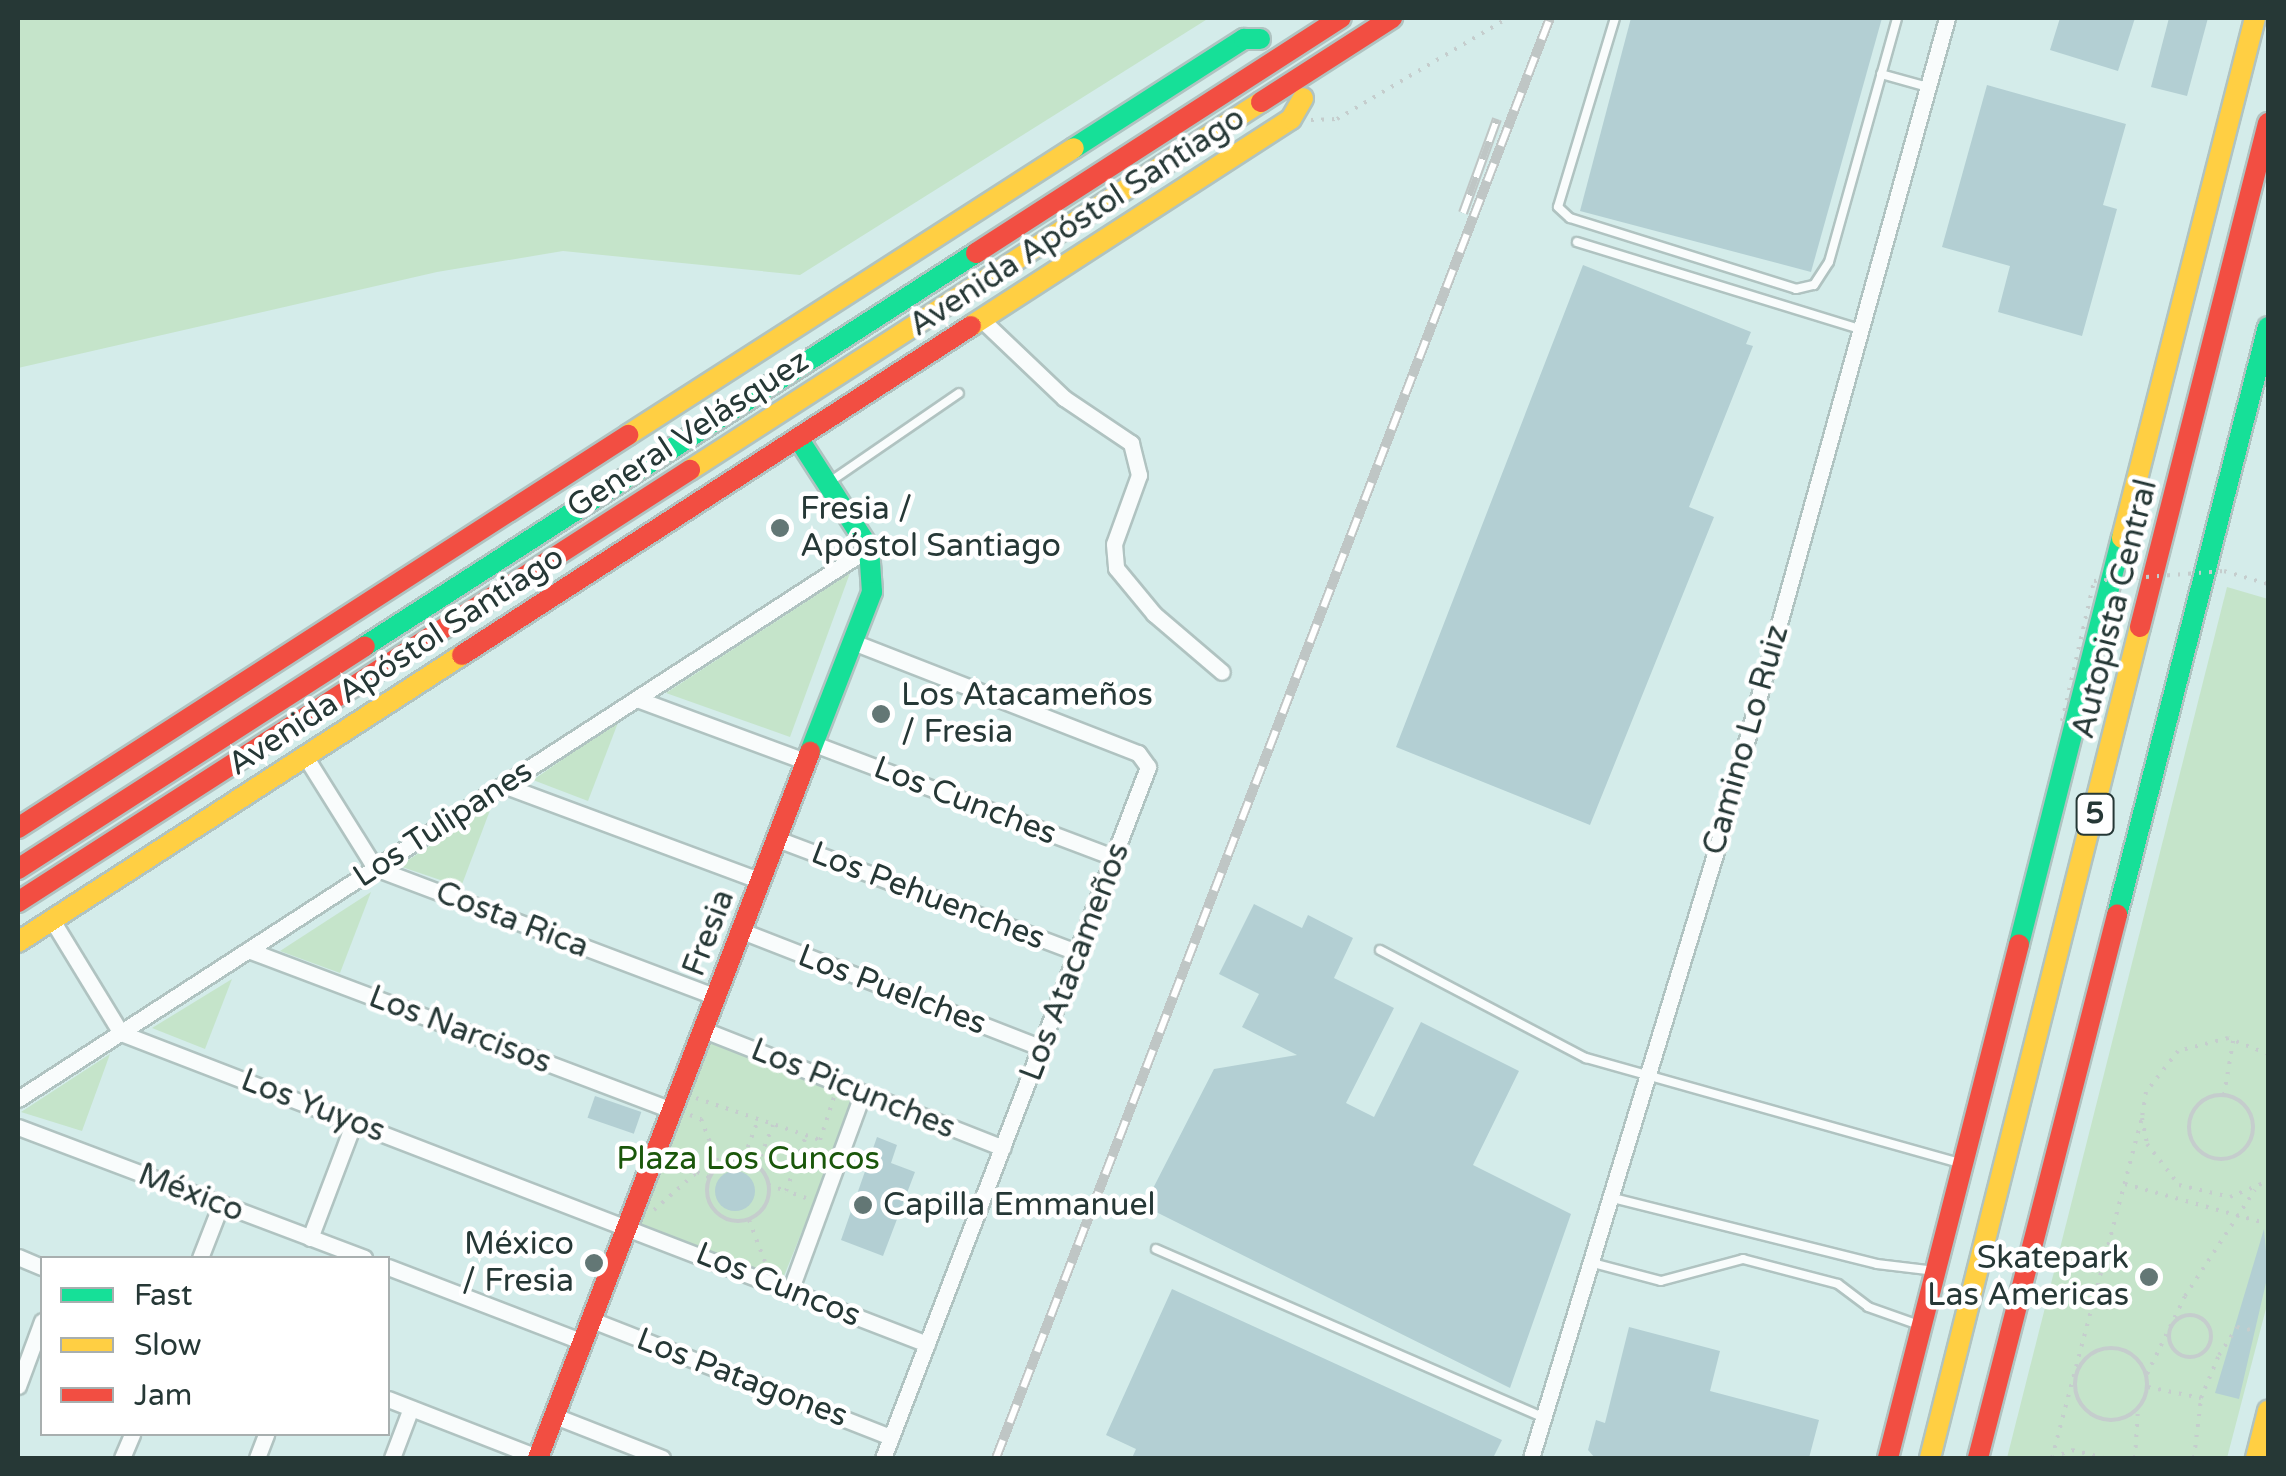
<!DOCTYPE html>
<html>
<head>
<meta charset="utf-8">
<style>
  body { margin:0 }
  #map { position:relative; width:2286px; height:1476px; overflow:hidden; background:#d4ecea; font-family:"Varela Round",sans-serif }
  div>[style] { position:absolute }
  [style*='--x'] { left:calc(var(--x)*1px); top:calc(var(--y)*1px); width:calc(var(--w)*1px); rotate:calc(var(--a)*1deg) }
  .green>* { inset:0; background:#c5e4ca; transform-origin:0 0 }
  .building>* { inset:0; background:#b3cfd3; transform-origin:0 0 }
  .round { border-radius:50% }
  .path>* { height:4px; margin-top:-2px; transform-origin:0; background:repeating-linear-gradient(90deg,#c5cdcd 0 2.5px,transparent 0 10.5px) }
  .path>.ring { margin:-2px; padding:0; box-sizing:content-box; background:none; border:4px solid #c5cdcd; border-radius:50% }
  .roads { filter:drop-shadow(2px 0 #b0c3c1) drop-shadow(-2px 0 #b0c3c1) drop-shadow(0 2px #b0c3c1) drop-shadow(0 -2px #b0c3c1) }
  .lane>* { height:8px; margin:-4px; padding:0 4px; transform-origin:4px; border-radius:4px; background:#f9fcfc }
  .street>* { height:15px; margin:-7.5px; padding:0 7.5px; transform-origin:7.5px; border-radius:7.5px; background:#f9fcfc }
  .fast>* { height:20px; margin:-10px; padding:0 10px; transform-origin:10px; border-radius:10px; background:#16e098 }
  .slow>* { height:20px; margin:-10px; padding:0 10px; transform-origin:10px; border-radius:10px; background:#ffcf43 }
  .jam>* { height:20px; margin:-10px; padding:0 10px; transform-origin:10px; border-radius:10px; background:#f24e42 }
  .rail>* { height:10px; margin-top:-5px; transform-origin:0; background:repeating-linear-gradient(90deg,#fff 0 19px,#bfc6c5 0 38px); box-sizing:border-box; border-block:2px solid #bfc6c5 }
  .path-bridge>* { height:4px; margin-top:-2px; transform-origin:0; background:repeating-linear-gradient(90deg,#c5cdcd 0 2.5px,transparent 0 10.5px) }
  .dots>* { width:28px; height:28px; translate:-50% -50%; box-sizing:border-box; border:5px solid #fff; border-radius:50% }
  span { translate:-50% -50%; white-space:nowrap; text-align:center; line-height:1.15; -webkit-text-stroke:9px #fff; paint-order:stroke }
  .shield-label span { padding:2px 8px; background:#fff; border:2px solid; border-radius:8px; -webkit-text-stroke-width:0 }
  .shield-label { font-size:30px; color:#263836; font-weight:700 }
  .street-label { font-size:32px; color:#263836 }
  .poi-label { font-size:32px; color:#263836 }
  .left { translate:0 -50%; text-align:left }
  .right { translate:-100% -50%; text-align:right }
  .park-label { font-size:32px; color:#1a570b }
  .frame { position:absolute; inset:0; border:20px solid #263836; pointer-events:none }
  .legend { position:absolute; left:40px; top:1256px; width:350px; height:180px; box-sizing:border-box; background:#fff; border:2px solid #a8afaf; margin:0; padding:12px 18px; list-style:none; font-size:30px; color:#263836 }
  .legend li { display:flex; align-items:center; gap:20px; height:50px }
  .legend b { width:50px; border:2px solid #a8afaf }
</style>
</head>
<body>
<div id="map">
  <div class="green">
    <div style="clip-path:polygon(18px 18px,1209px 18px,800px 275px,563px 251px,437px 272px,18px 368px)"></div>
    <div style="clip-path:polygon(850px 573px,790px 737px,666px 693px)"></div>
    <div style="clip-path:polygon(2227px 587px,2268px 599px,2268px 1301px,2227px 1458px,2007px 1458px)"></div>
    <div style="clip-path:polygon(619px 720px,588px 801px,533px 780px)"></div>
    <div style="clip-path:polygon(492px 805px,461px 887px,399px 866px)"></div>
    <div style="clip-path:polygon(371px 892px,340px 973px,280px 951px)"></div>
    <div style="clip-path:polygon(232px 979px,205px 1049px,152px 1028px)"></div>
    <div style="left:708px;top:1037px;width:160px;height:200px;rotate:22deg"></div>
    <div style="clip-path:polygon(110px 1054px,82px 1131px,21px 1112px)"></div>
  </div>
  <div class="building">
    <div style="clip-path:polygon(1631px 18px,1882px 18px,1811px 272px,1580px 211px)"></div>
    <div style="clip-path:polygon(2060px 18px,2135px 18px,2118px 71px,2050px 50px)"></div>
    <div style="clip-path:polygon(2169px 18px,2208px 18px,2187px 96px,2151px 87px)"></div>
    <div style="clip-path:polygon(1987px 85px,2126px 124px,2103px 205px,2117px 209px,2082px 336px,1998px 312px,2010px 266px,1942px 247px)"></div>
    <div style="clip-path:polygon(1583px 265px,1751px 332px,1746px 344px,1753px 346px,1689px 507px,1714px 517px,1590px 825px,1396px 747px)"></div>
    <div style="clip-path:polygon(1254px 904px,1302px 928px,1308px 915px,1353px 938px,1334px 978px,1394px 1008px,1346px 1103px,1374px 1117px,1421px 1022px,1519px 1071px,1473px 1165px,1571px 1214px,1510px 1388px,1144px 1206px,1214px 1069px,1297px 1055px,1242px 1027px,1259px 994px,1219px 974px)"></div>
    <div style="left:595px;top:1096px;width:49px;height:23px;rotate:19deg"></div>
    <div style="clip-path:polygon(877px 1137px,897px 1145px,891px 1163px,915px 1172px,883px 1256px,841px 1240px)"></div>
    <div class="round" style="left:715px;top:1171px;width:40px;height:40px"></div>
    <div style="clip-path:polygon(2264px 1229px,2268px 1274px,2239px 1399px,2215px 1393px)"></div>
    <div style="clip-path:polygon(1172px 1289px,1502px 1440px,1493px 1458px,1132px 1458px,1136px 1449px,1106px 1435px)"></div>
    <div style="clip-path:polygon(1629px 1327px,1720px 1351px,1710px 1391px,1819px 1420px,1809px 1458px,1595px 1458px,1588px 1450px,1596px 1420px,1605px 1423px)"></div>
  </div>
  <div class="path">
    <div style="--x:1557;--y:18;--w:15;--a:0"></div>
    <div style="--x:1311;--y:120;--w:26;--a:-2"></div>
    <div style="--x:1337;--y:119;--w:199;--a:-30.6"></div>
    <div style="--x:2268;--y:1054;--w:43;--a:-158.2"></div>
    <div style="--x:2228;--y:1038;--w:52;--a:165.4"></div>
    <div style="--x:2178;--y:1051;--w:52;--a:128"></div>
    <div style="--x:2146;--y:1092;--w:26;--a:99"></div>
    <div style="--x:2142;--y:1118;--w:26;--a:79"></div>
    <div style="--x:2147;--y:1144;--w:52;--a:52"></div>
    <div style="--x:2179;--y:1185;--w:52;--a:13.2"></div>
    <div style="--x:2230;--y:1197;--w:41;--a:-22.8"></div>
    <div style="--x:2224;--y:1095;--w:55;--a:-80.5"></div>
    <div class="ring" style="left:2189px;top:1095px;width:60px;height:60px"></div>
    <div style="--x:696;--y:1098;--w:131;--a:18.7"></div>
    <div style="--x:820;--y:1140;--w:45;--a:-72"></div>
    <div style="--x:690;--y:1115;--w:12;--a:20"></div>
    <div style="--x:701;--y:1119;--w:49;--a:68.6"></div>
    <div style="--x:744;--y:1157;--w:40;--a:-69"></div>
    <div class="ring" style="left:707px;top:1159px;width:58px;height:58px"></div>
    <div style="--x:757;--y:1166;--w:44;--a:-68.7"></div>
    <div style="--x:2125;--y:1184;--w:148;--a:15.6"></div>
    <div style="--x:768;--y:1185;--w:19;--a:18"></div>
    <div style="--x:806;--y:1198;--w:21;--a:-161"></div>
    <div style="--x:786;--y:1191;--w:59;--a:-70"></div>
    <div style="--x:654;--y:1210;--w:57;--a:-41.5"></div>
    <div style="--x:697;--y:1172;--w:13;--a:23"></div>
    <div style="--x:749;--y:1220;--w:45;--a:69.1"></div>
    <div class="ring" style="left:2169px;top:1315px;width:38px;height:38px"></div>
    <div class="ring" style="left:2075px;top:1348px;width:68px;height:68px"></div>
    <div style="--x:2147;--y:1374;--w:87;--a:-64"></div>
    <div style="--x:2185;--y:1296;--w:127;--a:-56.6"></div>
    <div style="--x:2148;--y:1387;--w:54;--a:11.7"></div>
    <div style="--x:2052;--y:1458;--w:352;--a:-75.2"></div>
    <div style="--x:2052;--y:1458;--w:22;--a:-22"></div>
    <div style="--x:2072;--y:1450;--w:32;--a:14"></div>
    <div style="--x:2135;--y:1458;--w:49;--a:-86.5"></div>
    <div style="--x:2194;--y:1458;--w:60;--a:-83.3"></div>
    <div style="--x:2201;--y:1398;--w:47;--a:-67.3"></div>
    <div style="--x:2219;--y:1355;--w:33;--a:-57"></div>
    <div style="--x:2237;--y:1327;--w:19;--a:12"></div>
  </div>
  <div class="roads">
    <div class="lane">
      <div style="--x:1615;--y:18;--w:197;--a:106.8"></div>
      <div style="--x:1558;--y:207;--w:16;--a:43"></div>
      <div style="--x:1570;--y:218;--w:237;--a:17.4"></div>
      <div style="--x:1796;--y:289;--w:18;--a:-13"></div>
      <div style="--x:1814;--y:285;--w:27;--a:-57"></div>
      <div style="--x:1829;--y:262;--w:253;--a:-74.4"></div>
      <div style="--x:1881;--y:74;--w:49;--a:15.5"></div>
      <div style="--x:1577;--y:242;--w:296;--a:17.1"></div>
      <div style="--x:831;--y:481;--w:155;--a:-34.5"></div>
      <div style="--x:1380;--y:950;--w:233;--a:27.7"></div>
      <div style="--x:1586;--y:1058;--w:391;--a:15.7"></div>
      <div style="--x:1609;--y:1197;--w:276;--a:14"></div>
      <div style="--x:1877;--y:1264;--w:59;--a:6.8"></div>
      <div style="--x:1156;--y:1249;--w:421;--a:23.5"></div>
      <div style="--x:1589;--y:1262;--w:74;--a:14.8"></div>
      <div style="--x:1661;--y:1281;--w:85;--a:-15"></div>
      <div style="--x:1743;--y:1259;--w:98;--a:14.7"></div>
      <div style="--x:1838;--y:1284;--w:38;--a:37"></div>
      <div style="--x:1868;--y:1307;--w:54;--a:19.4"></div>
    </div>
    <div class="street">
      <div style="--x:981;--y:319;--w:115;--a:43.6"></div>
      <div style="--x:1064;--y:398;--w:81;--a:33.9"></div>
      <div style="--x:1131;--y:443;--w:33;--a:76"></div>
      <div style="--x:1139;--y:475;--w:73;--a:109.9"></div>
      <div style="--x:1114;--y:544;--w:24;--a:85"></div>
      <div style="--x:1116;--y:568;--w:60;--a:50.4"></div>
      <div style="--x:1154;--y:614;--w:89;--a:40.5"></div>
      <div style="--x:853;--y:642;--w:306;--a:21.3"></div>
      <div style="--x:1138;--y:753;--w:17;--a:54"></div>
      <div style="--x:1148;--y:767;--w:740;--a:110.98"></div>
      <div style="--x:637;--y:699;--w:181;--a:20.3"></div>
      <div style="--x:814;--y:744;--w:322;--a:20.7"></div>
      <div style="--x:305;--y:756;--w:132;--a:58"></div>
      <div style="--x:375;--y:868;--w:365;--a:20.7"></div>
      <div style="--x:503;--y:785;--w:275;--a:20.4"></div>
      <div style="--x:777;--y:839;--w:323;--a:20.7"></div>
      <div style="--x:52;--y:920;--w:132;--a:58.6"></div>
      <div style="--x:121;--y:1033;--w:864;--a:21.1"></div>
      <div style="--x:742;--y:931;--w:322;--a:21.3"></div>
      <div style="--x:248;--y:950;--w:453;--a:20.7"></div>
      <div style="--x:704;--y:1030;--w:321;--a:21.5"></div>
      <div style="--x:18;--y:1099;--w:1014;--a:-32.92"></div>
      <div style="--x:18;--y:1127;--w:370;--a:20.7"></div>
      <div style="--x:310;--y:1238;--w:124;--a:-69.2"></div>
      <div style="--x:18;--y:1257;--w:26;--a:23"></div>
      <div style="--x:200;--y:1258;--w:58;--a:-68.7"></div>
      <div style="--x:388;--y:1267;--w:209;--a:21"></div>
      <div style="--x:790;--y:1291;--w:211;--a:-69.8"></div>
      <div style="--x:592;--y:1320;--w:321;--a:21.4"></div>
      <div style="--x:18;--y:1386;--w:69;--a:-69.7"></div>
      <div style="--x:388;--y:1399;--w:162;--a:21.3"></div>
      <div style="--x:555;--y:1416;--w:115;--a:21.4"></div>
      <div style="--x:122;--y:1458;--w:26;--a:-67"></div>
      <div style="--x:257;--y:1458;--w:26;--a:-69"></div>
      <div style="--x:392;--y:1458;--w:53;--a:-69.2"></div>
      <div style="--x:1531;--y:1458;--w:635;--a:-73.05"></div>
      <div style="--x:1716;--y:851;--w:864;--a:-74.5"></div>
    </div>
    <div class="fast">
      <div style="--x:1074;--y:148;--w:202;--a:-32.7"></div>
      <div style="--x:1244;--y:39;--w:16;--a:0"></div>
      <div style="--x:798;--y:438;--w:131;--a:57.2"></div>
      <div style="--x:869;--y:548;--w:44;--a:86.1"></div>
      <div style="--x:872;--y:592;--w:172;--a:111.2"></div>
      <div style="--x:365;--y:646;--w:726;--a:-32.75"></div>
      <div style="--x:2117;--y:915;--w:607;--a:-75.6"></div>
      <div style="--x:2019;--y:944;--w:419;--a:-75.8"></div>
    </div>
    <div class="slow">
      <div style="--x:971;--y:326;--w:381;--a:-32.9"></div>
      <div style="--x:1291;--y:119;--w:24;--a:-60"></div>
      <div style="--x:628;--y:435;--w:530;--a:-32.76"></div>
      <div style="--x:690;--y:470;--w:679;--a:-32.8"></div>
      <div style="--x:2122;--y:538;--w:537;--a:-75.65"></div>
      <div style="--x:18;--y:942;--w:529;--a:-32.88"></div>
      <div style="--x:1930;--y:1458;--w:857;--a:-75.82"></div>
      <div style="--x:2256;--y:1458;--w:49;--a:-75.7"></div>
    </div>
    <div class="jam">
      <div style="--x:1261;--y:102;--w:156;--a:-32.7"></div>
      <div style="--x:976;--y:253;--w:434;--a:-32.8"></div>
      <div style="--x:2140;--y:627;--w:520;--a:-75.75"></div>
      <div style="--x:462;--y:655;--w:606;--a:-32.88"></div>
      <div style="--x:18;--y:828;--w:726;--a:-32.79"></div>
      <div style="--x:18;--y:869;--w:412;--a:-32.7"></div>
      <div style="--x:18;--y:902;--w:799;--a:-32.74"></div>
      <div style="--x:538;--y:1458;--w:757;--a:-68.93"></div>
      <div style="--x:1888;--y:1458;--w:530;--a:-75.7"></div>
      <div style="--x:1978;--y:1458;--w:561;--a:-75.64"></div>
    </div>
  </div>
  <div class="rail">
    <div style="--x:1463;--y:213;--w:100;--a:-70.1"></div>
    <div style="--x:996;--y:1458;--w:1543;--a:-68.96"></div>
  </div>
  <div class="path-bridge">
    <div style="--x:2062;--y:721;--w:144;--a:-77.1"></div>
    <div style="--x:2094;--y:581;--w:130;--a:-4.4"></div>
    <div style="--x:2224;--y:571;--w:46;--a:16.5"></div>
  </div>
  <div class="dots">
    <div style="left:780px;top:528px;background:#637775"></div>
    <div style="left:881px;top:714px;background:#637775"></div>
    <div style="left:863px;top:1205px;background:#637775"></div>
    <div style="left:594px;top:1263px;background:#637775"></div>
    <div style="left:2149px;top:1277px;background:#637775"></div>
  </div>
  <div class="shield-label">
    <span style="left:2095px;top:814px">5</span>
  </div>
  <div class="street-label">
    <span style="left:1077px;top:222px;rotate:-33deg">Avenida Apóstol Santiago</span>
    <span style="left:688px;top:434px;rotate:-33deg">General Velásquez</span>
    <span style="left:2115px;top:609px;rotate:-76deg">Autopista Central</span>
    <span style="left:396px;top:661px;rotate:-33deg">Avenida Apóstol Santiago</span>
    <span style="left:1746px;top:740px;rotate:-74deg">Camino Lo Ruiz</span>
    <span style="left:965px;top:801px;rotate:21deg">Los Cunches</span>
    <span style="left:443px;top:824px;rotate:-33deg">Los Tulipanes</span>
    <span style="left:928px;top:896px;rotate:21deg">Los Pehuenches</span>
    <span style="left:512px;top:920px;rotate:21deg">Costa Rica</span>
    <span style="left:709px;top:933px;rotate:-69deg">Fresia</span>
    <span style="left:1075px;top:962px;rotate:-69deg">Los Atacameños</span>
    <span style="left:892px;top:990px;rotate:21deg">Los Puelches</span>
    <span style="left:460px;top:1030px;rotate:21deg">Los Narcisos</span>
    <span style="left:853px;top:1089px;rotate:22deg">Los Picunches</span>
    <span style="left:313px;top:1106px;rotate:21deg">Los Yuyos</span>
    <span style="left:191px;top:1193px;rotate:21deg">México</span>
    <span style="left:778px;top:1285px;rotate:22deg">Los Cuncos</span>
    <span style="left:742px;top:1378px;rotate:21deg">Los Patagones</span>
  </div>
  <div class="poi-label">
    <span class="left" style="left:800px;top:528px">Fresia /<br>Apóstol Santiago</span>
    <span class="left" style="left:901px;top:714px">Los Atacameños<br>/ Fresia</span>
    <span class="left" style="left:883px;top:1205px">Capilla Emmanuel</span>
    <span class="right" style="left:574px;top:1263px">México<br>/ Fresia</span>
    <span class="right" style="left:2129px;top:1277px">Skatepark<br>Las Americas</span>
  </div>
  <div class="park-label">
    <span style="left:748px;top:1159px">Plaza Los Cuncos</span>
  </div>
  <div class="frame"></div>
  <ul class="legend">
  <li><b style="height:12px;background:#16e098"></b>Fast</li>
  <li><b style="height:12px;background:#ffcf43"></b>Slow</li>
  <li><b style="height:12px;background:#f24e42"></b>Jam</li>
  </ul>
</div>
</body>
</html>
